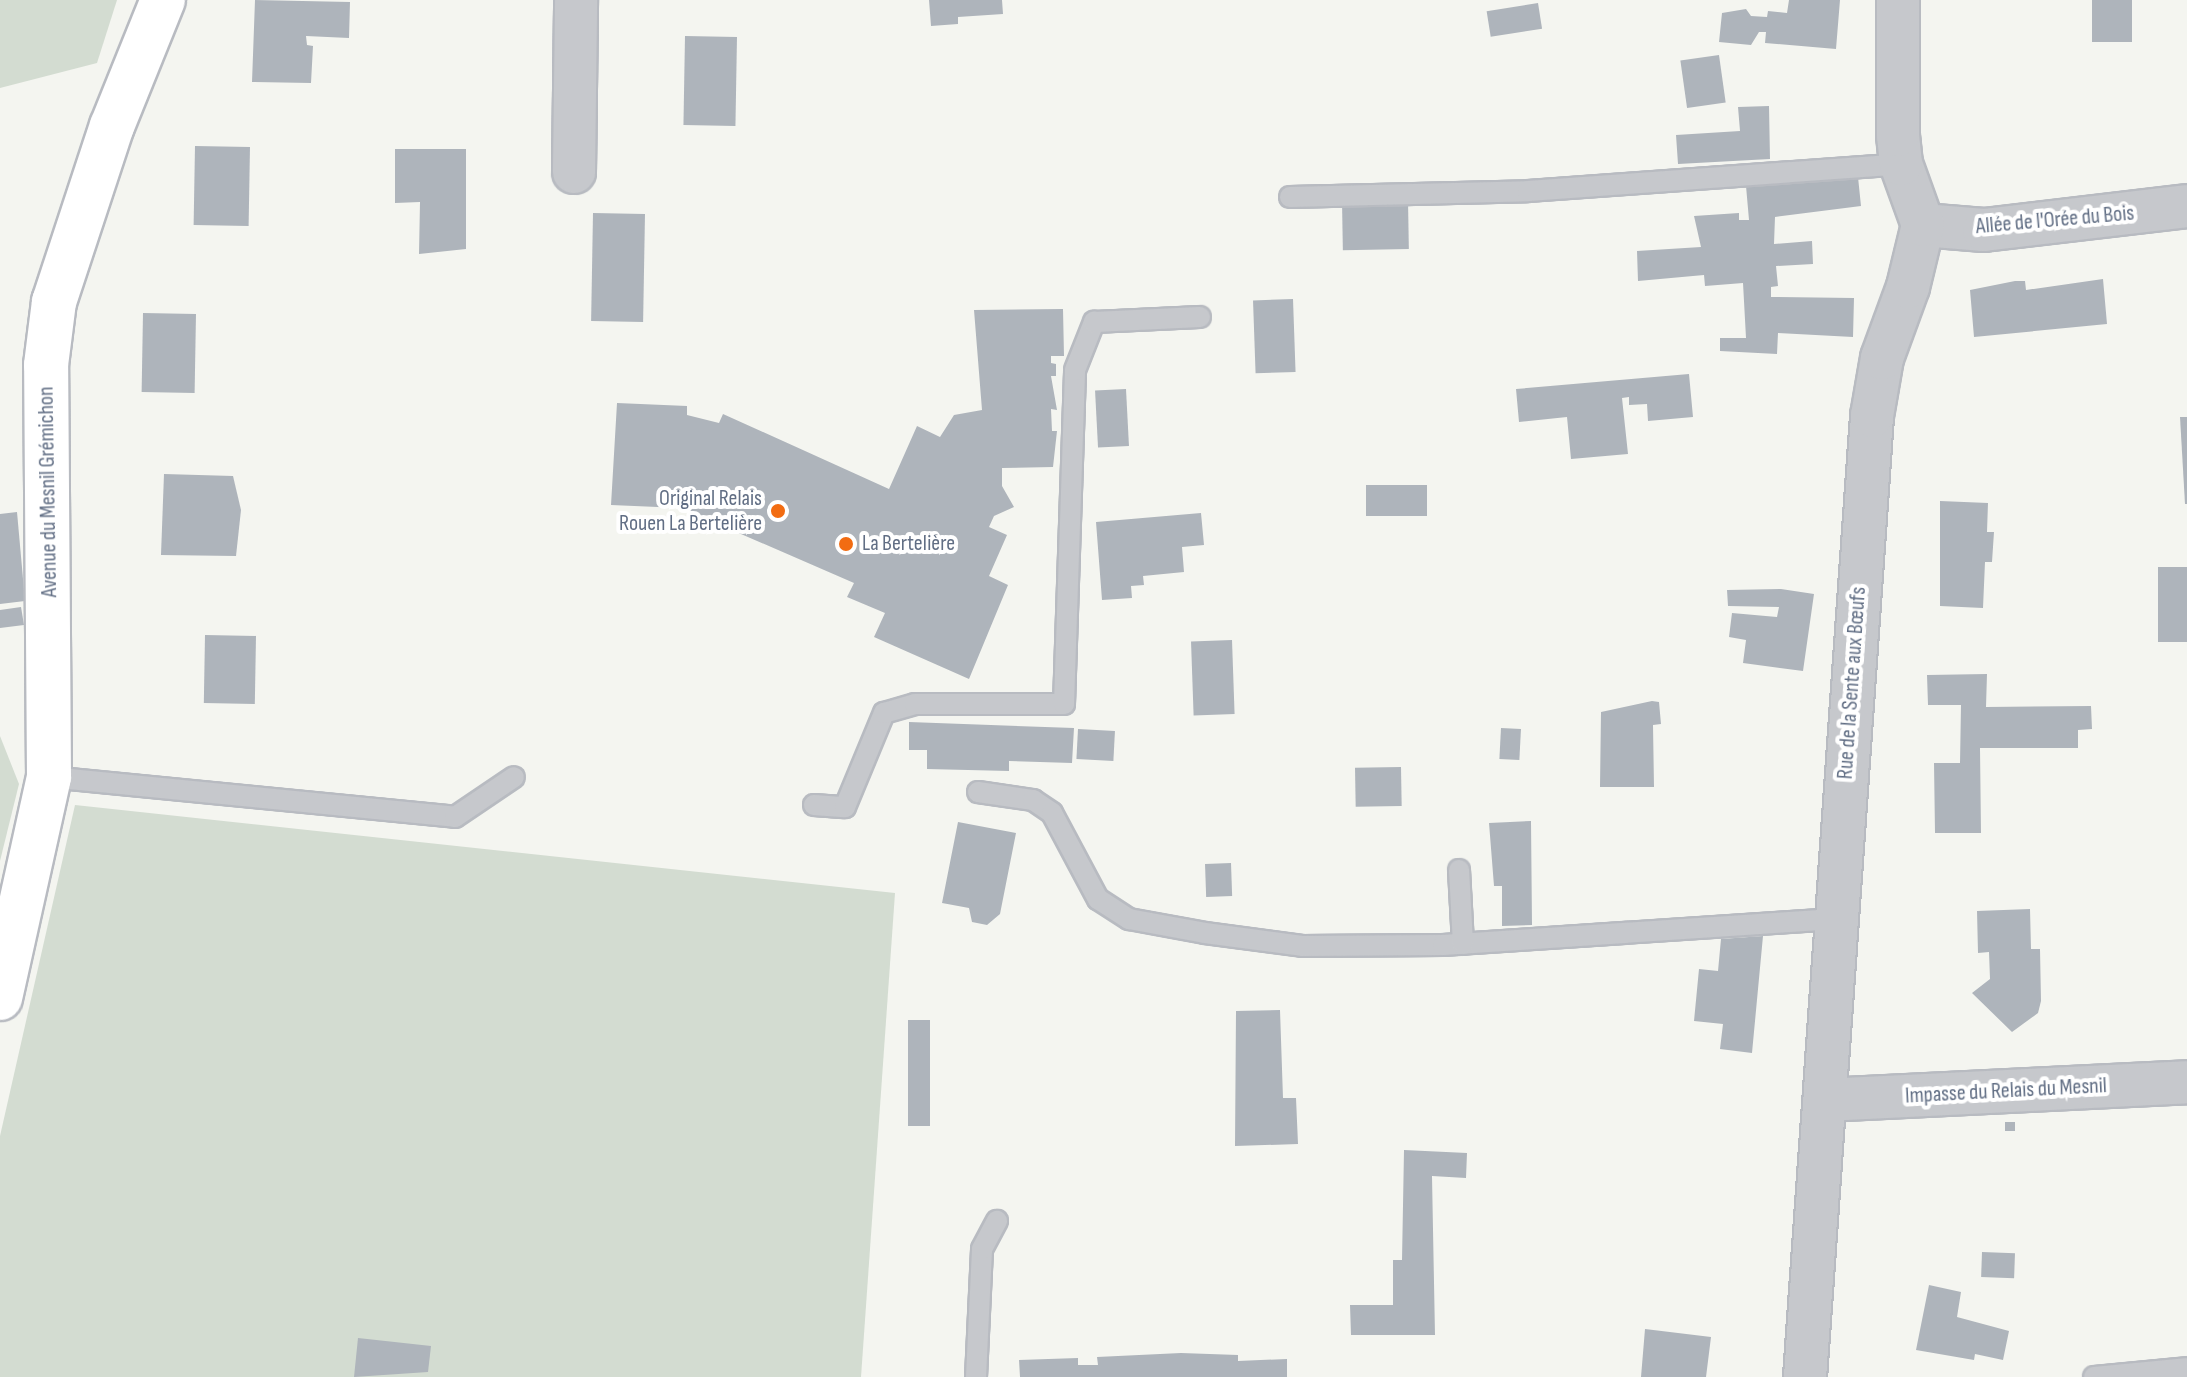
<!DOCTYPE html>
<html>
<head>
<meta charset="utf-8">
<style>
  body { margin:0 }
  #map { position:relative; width:2187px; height:1377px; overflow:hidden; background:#f4f5f0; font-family:"Sofia Sans Condensed",sans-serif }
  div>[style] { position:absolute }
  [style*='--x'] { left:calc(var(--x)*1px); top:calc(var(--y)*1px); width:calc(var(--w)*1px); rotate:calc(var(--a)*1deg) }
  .green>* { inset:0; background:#d3dcd1 }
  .building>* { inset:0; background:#aeb4bb; transform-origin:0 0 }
  .roads { filter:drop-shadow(2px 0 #b8bbc1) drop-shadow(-2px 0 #b8bbc1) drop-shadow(0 2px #b8bbc1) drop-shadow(0 -2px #b8bbc1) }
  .lane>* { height:20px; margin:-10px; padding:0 10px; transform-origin:10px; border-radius:10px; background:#c6c8cc }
  .street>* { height:42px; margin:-21px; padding:0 21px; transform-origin:21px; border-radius:21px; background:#c6c8cc }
  .secondary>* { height:44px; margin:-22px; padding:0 22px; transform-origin:22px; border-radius:22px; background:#fff }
  .dots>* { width:22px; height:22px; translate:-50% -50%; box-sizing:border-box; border:4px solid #fff; border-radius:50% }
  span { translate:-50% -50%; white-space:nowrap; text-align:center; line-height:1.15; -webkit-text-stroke:8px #fff; paint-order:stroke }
  .street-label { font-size:22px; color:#616e84 }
  .poi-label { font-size:22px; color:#616e84 }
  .right { translate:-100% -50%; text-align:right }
  .left { translate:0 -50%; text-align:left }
</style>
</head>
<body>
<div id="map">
  <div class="green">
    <div style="clip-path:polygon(0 0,117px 0,97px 63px,0 88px)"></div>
    <div style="clip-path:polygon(0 736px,19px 784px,0 861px)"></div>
    <div style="clip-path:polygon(75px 805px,895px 893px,861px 1377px,0 1377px,0 1136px)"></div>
  </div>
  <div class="building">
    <div style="clip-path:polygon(255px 0,350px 2px,349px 38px,306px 36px,307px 45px,313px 46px,311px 83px,252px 82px)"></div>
    <div style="clip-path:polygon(929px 0,1002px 0,1003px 14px,958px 17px,958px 24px,931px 26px)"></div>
    <div style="clip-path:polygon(1789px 0,1840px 0,1836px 49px,1765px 43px,1766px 32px,1759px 32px,1751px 45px,1719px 42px,1722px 13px,1746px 9px,1751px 16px,1767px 17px,1768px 11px,1787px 13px)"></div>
    <div style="left:2092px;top:0;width:40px;height:42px"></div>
    <div style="left:1538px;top:3px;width:26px;height:52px;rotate:81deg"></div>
    <div style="left:685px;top:36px;width:52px;height:89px;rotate:1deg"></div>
    <div style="left:1719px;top:55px;width:48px;height:39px;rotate:82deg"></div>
    <div style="clip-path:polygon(1769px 106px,1770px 159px,1678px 164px,1676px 135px,1740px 131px,1738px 107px)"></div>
    <div style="left:195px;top:146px;width:55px;height:79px;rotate:1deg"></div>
    <div style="clip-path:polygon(395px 149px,466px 149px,466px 249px,419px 254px,420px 202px,395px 203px)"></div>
    <div style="clip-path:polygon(1858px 177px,1861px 206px,1775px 217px,1774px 244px,1812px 241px,1813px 264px,1776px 266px,1778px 286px,1771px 287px,1771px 297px,1854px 298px,1853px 337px,1778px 333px,1777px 354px,1720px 351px,1720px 338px,1746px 338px,1743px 283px,1705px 286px,1704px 275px,1638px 281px,1637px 251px,1701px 247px,1694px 216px,1739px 213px,1739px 220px,1749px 220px,1746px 186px)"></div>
    <div style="left:1408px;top:200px;width:49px;height:66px;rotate:89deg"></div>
    <div style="left:593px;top:213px;width:52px;height:108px;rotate:1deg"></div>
    <div style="clip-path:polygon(2103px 279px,2107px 324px,1974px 337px,1970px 290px,2015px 281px,2025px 281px,2026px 290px)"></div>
    <div style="left:1293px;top:299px;width:73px;height:40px;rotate:88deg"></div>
    <div style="clip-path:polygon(1063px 309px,1064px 356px,1051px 356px,1051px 363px,1056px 364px,1056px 376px,1051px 376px,1057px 410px,1051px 409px,1052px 431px,1057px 431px,1053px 467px,1002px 468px,1002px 486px,1014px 507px,994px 516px,989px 527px,1007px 535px,989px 576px,1008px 585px,969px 679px,874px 637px,885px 613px,847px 597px,854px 583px,681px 508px,611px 505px,617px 403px,687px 406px,687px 415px,719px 423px,723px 414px,889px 489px,917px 426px,940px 437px,954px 415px,982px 410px,974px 310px)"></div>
    <div style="left:143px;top:313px;width:53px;height:79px;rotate:1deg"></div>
    <div style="clip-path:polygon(1689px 374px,1693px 417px,1648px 421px,1647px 404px,1629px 405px,1629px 397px,1622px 398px,1628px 454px,1571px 459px,1567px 417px,1519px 422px,1516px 389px)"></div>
    <div style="left:1126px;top:389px;width:57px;height:31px;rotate:87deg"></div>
    <div style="clip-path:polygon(2180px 417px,2187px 417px,2187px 504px,2185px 504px)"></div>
    <div style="clip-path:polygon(164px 474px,233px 476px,241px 510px,236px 556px,161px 555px)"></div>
    <div style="left:1366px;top:485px;width:61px;height:31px"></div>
    <div style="clip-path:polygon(1940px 501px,1988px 503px,1987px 532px,1994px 532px,1992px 562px,1985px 562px,1983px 608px,1940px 606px)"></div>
    <div style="clip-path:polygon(17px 512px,25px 601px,0 604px,0 514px)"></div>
    <div style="clip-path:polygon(1201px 513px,1204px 545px,1182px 547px,1184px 572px,1143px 576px,1144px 585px,1131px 586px,1132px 598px,1102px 600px,1096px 522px)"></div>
    <div style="left:2158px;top:567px;width:29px;height:75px"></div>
    <div style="clip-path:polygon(1781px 589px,1814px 594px,1803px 671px,1743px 663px,1746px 640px,1729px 637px,1732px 613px,1777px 617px,1779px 607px,1728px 606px,1727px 590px)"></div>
    <div style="clip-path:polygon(21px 607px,24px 625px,0 628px,0 610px)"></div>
    <div style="left:205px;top:635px;width:51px;height:68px;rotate:1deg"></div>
    <div style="left:1232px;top:640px;width:74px;height:41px;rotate:88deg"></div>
    <div style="clip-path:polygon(1987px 674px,1986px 707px,2091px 706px,2092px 729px,2078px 730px,2078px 748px,1980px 748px,1981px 833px,1935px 833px,1934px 763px,1960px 763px,1961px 705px,1928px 705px,1927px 675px)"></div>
    <div style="clip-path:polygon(1652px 701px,1659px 702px,1661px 724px,1653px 725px,1654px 787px,1600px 787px,1601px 712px)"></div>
    <div style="clip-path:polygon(909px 722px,1074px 728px,1072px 763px,1009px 761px,1009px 771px,927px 769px,927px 750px,909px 750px)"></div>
    <div style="left:1501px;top:728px;width:20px;height:31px;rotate:3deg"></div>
    <div style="left:1078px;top:729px;width:37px;height:30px;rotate:3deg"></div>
    <div style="left:1401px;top:767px;width:39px;height:46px;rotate:89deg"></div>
    <div style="clip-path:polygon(1531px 821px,1532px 925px,1502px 926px,1502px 886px,1494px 886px,1489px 823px)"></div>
    <div style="clip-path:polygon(958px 822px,1016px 833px,1000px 914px,987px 925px,972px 922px,969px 908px,942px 903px)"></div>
    <div style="left:1231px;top:863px;width:33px;height:26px;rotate:88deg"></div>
    <div style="clip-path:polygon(2030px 909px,2031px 949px,2040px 949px,2041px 1001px,2038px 1013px,2012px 1032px,1972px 993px,1990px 979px,1989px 952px,1978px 953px,1977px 911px)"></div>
    <div style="clip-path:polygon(1763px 936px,1752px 1053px,1720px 1049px,1723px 1024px,1694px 1021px,1699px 969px,1718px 971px,1721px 939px)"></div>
    <div style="clip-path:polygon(1280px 1010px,1283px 1098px,1296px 1098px,1298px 1144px,1235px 1146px,1236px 1011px)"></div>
    <div style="left:908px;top:1020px;width:22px;height:106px"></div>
    <div style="left:2015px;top:1122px;width:9px;height:10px;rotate:90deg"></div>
    <div style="clip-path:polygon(1404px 1150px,1467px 1153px,1466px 1178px,1432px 1176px,1435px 1335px,1351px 1335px,1350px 1305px,1393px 1305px,1393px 1260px,1402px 1260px)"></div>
    <div style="left:1982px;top:1252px;width:33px;height:25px;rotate:2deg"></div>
    <div style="clip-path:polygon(1929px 1285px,1961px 1292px,1957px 1317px,2009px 1331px,2003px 1360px,1975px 1354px,1974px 1360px,1916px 1350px)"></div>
    <div style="clip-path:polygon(1645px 1329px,1711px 1337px,1706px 1377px,1641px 1377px)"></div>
    <div style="clip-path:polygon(358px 1338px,431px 1346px,428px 1372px,354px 1377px)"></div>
    <div style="clip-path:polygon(1181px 1353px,1238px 1355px,1238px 1361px,1287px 1359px,1287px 1377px,1020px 1377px,1019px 1360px,1078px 1358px,1078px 1365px,1098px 1365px,1097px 1357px)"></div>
  </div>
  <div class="roads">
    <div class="lane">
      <div style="--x:1290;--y:197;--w:238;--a:-1.4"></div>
      <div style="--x:1528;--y:191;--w:374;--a:-4.1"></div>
      <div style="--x:49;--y:777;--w:408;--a:5.6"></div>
      <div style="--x:455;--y:817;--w:71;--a:-34.1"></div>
      <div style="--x:978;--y:792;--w:56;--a:8.3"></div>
      <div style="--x:1033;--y:800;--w:23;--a:34"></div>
      <div style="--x:1052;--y:813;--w:98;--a:61.9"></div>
      <div style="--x:1098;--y:899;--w:37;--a:33"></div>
      <div style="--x:1129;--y:919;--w:77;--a:10.4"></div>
      <div style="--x:1205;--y:933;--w:98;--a:7.6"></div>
      <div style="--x:1302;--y:946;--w:141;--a:-0.4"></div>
      <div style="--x:1443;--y:945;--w:393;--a:-3.8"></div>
      <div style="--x:814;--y:805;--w:31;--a:4"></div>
      <div style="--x:845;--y:807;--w:102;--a:-67.5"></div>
      <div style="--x:884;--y:713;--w:32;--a:-16"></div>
      <div style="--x:915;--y:704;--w:149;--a:0"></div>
      <div style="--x:1064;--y:704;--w:334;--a:-88.1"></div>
      <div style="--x:1075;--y:370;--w:52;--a:-68.4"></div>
      <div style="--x:1094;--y:322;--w:106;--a:-2.7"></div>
      <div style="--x:1459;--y:870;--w:74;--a:86.9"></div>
      <div style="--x:976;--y:1377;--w:128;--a:-87.3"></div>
      <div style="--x:982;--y:1249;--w:32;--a:-62"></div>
      <div style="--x:2094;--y:1377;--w:93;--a:-5.5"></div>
    </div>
    <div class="street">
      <div style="--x:574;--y:172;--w:172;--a:-89.3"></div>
      <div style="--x:1923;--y:225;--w:61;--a:4.7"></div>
      <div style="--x:1984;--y:230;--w:204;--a:-6.7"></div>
      <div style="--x:1825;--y:1100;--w:362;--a:-2.8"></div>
      <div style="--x:1805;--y:1377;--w:963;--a:-86.01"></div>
      <div style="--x:1872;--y:416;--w:59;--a:-80.2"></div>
      <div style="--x:1882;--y:358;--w:76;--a:-69.9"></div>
      <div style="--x:1908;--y:287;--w:64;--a:-76.4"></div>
      <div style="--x:1923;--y:225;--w:65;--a:-109.8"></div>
      <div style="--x:1901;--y:164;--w:29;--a:-96"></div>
      <div style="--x:1898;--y:135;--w:135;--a:-90"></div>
    </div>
    <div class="secondary">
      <div style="--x:0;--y:998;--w:226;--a:-77.5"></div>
      <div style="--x:49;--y:777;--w:412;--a:-90.4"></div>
      <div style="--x:46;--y:365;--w:64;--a:-82.8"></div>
      <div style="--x:54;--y:302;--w:185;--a:-71.8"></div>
      <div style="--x:112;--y:126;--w:136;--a:-68"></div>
    </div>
  </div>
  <div class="dots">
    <div style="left:778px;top:511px;background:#f26c12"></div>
    <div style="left:846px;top:544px;background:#f26c12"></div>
  </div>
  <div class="street-label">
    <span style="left:2055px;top:220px;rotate:-5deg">Allée de l'Orée du Bois</span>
    <span style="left:48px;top:492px;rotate:-91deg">Avenue du Mesnil Grémichon</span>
    <span style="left:1852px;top:683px;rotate:-86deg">Rue de la Sente aux Bœufs</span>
    <span style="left:2006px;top:1091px;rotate:-3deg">Impasse du Relais du Mesnil</span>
  </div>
  <div class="poi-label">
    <span class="right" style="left:762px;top:511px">Original Relais<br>Rouen La Bertelière</span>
    <span class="left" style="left:862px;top:544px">La Bertelière</span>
  </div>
</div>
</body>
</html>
